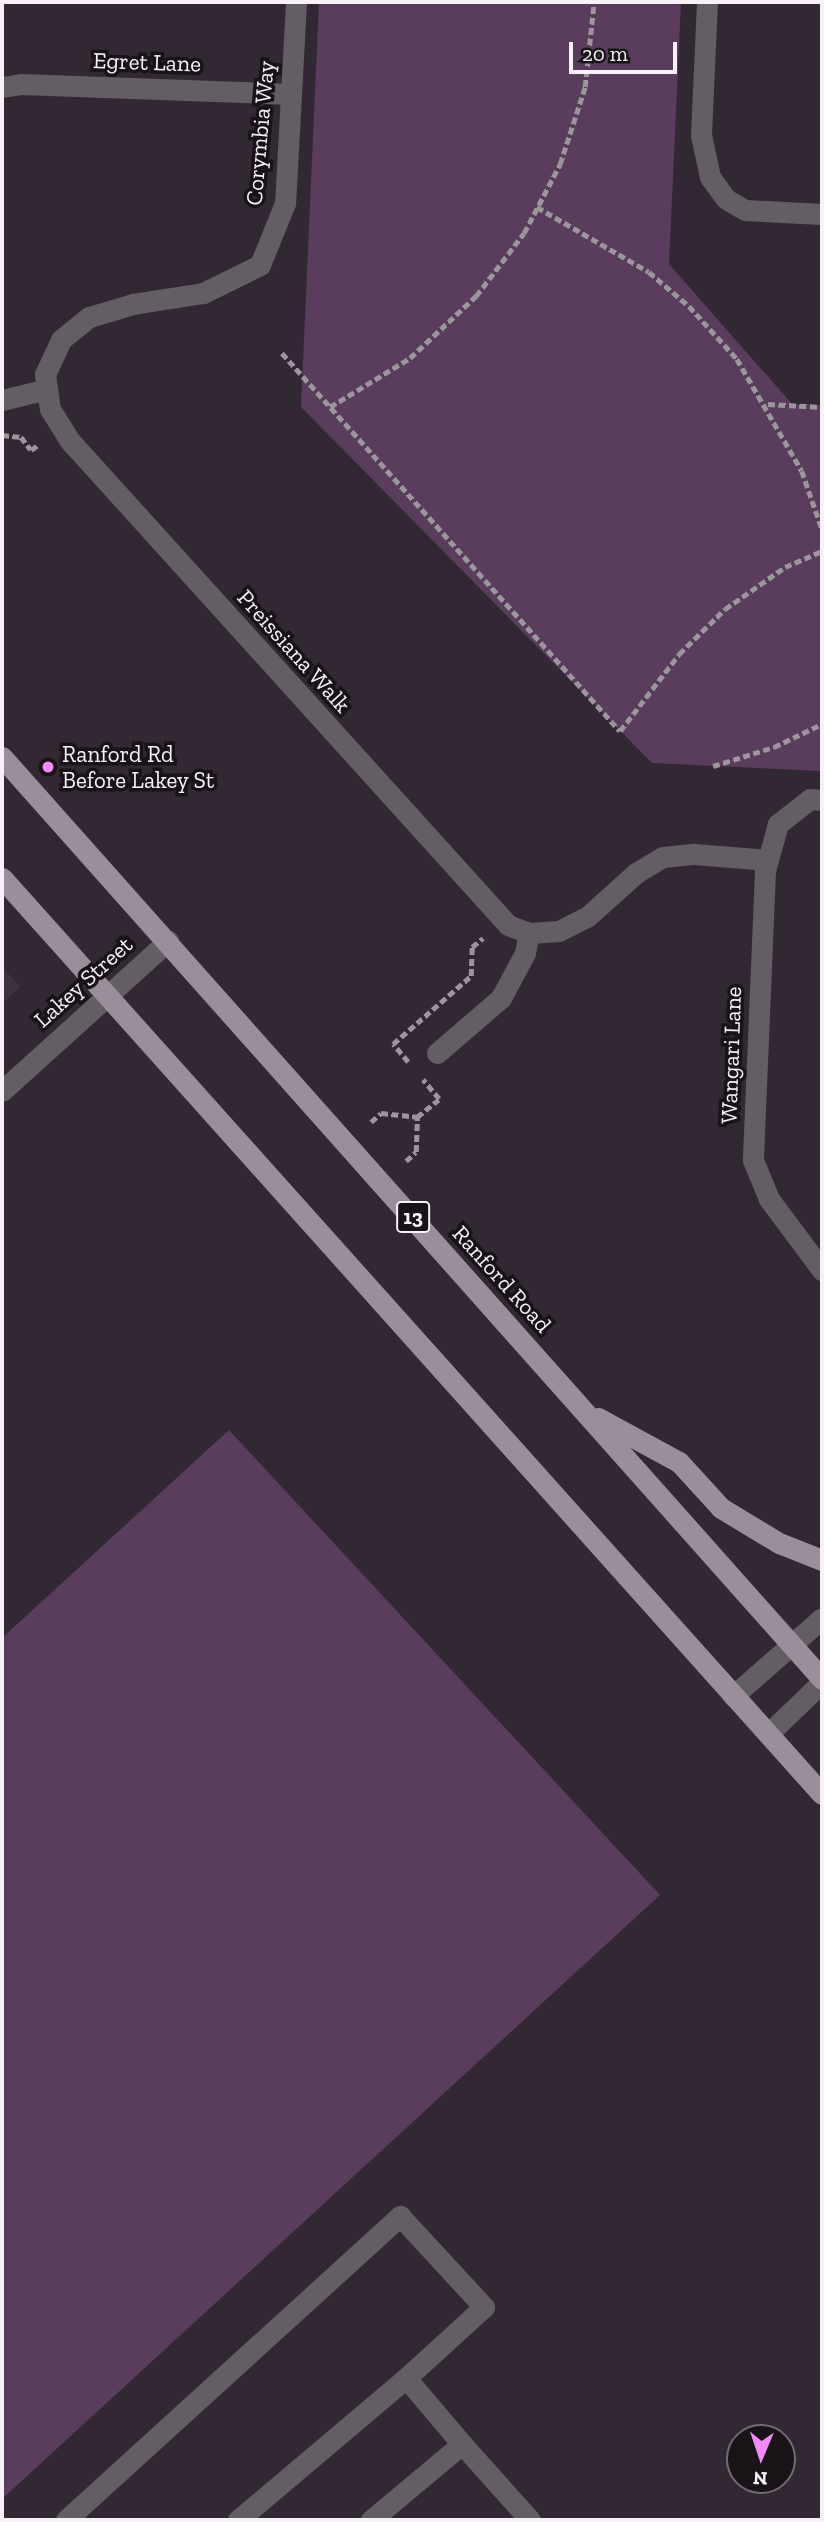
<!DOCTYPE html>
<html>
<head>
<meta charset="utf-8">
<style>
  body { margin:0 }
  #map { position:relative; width:824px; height:2522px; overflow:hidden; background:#322833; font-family:"Zilla Slab",serif }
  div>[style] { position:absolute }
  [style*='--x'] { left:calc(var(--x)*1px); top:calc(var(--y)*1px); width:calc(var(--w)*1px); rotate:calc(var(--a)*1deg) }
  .built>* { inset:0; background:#3f3040 }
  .green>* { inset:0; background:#5a3c5d }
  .path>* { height:4.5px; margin-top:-2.25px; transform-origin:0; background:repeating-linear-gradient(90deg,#9d959d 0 7px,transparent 0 10.5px) }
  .minor>* { height:21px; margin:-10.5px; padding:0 10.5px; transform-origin:10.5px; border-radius:10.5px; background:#635e63 }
  .major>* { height:21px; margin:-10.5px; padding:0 10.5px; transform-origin:10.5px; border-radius:10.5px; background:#998e99 }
  .dots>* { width:19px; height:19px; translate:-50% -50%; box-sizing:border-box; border:4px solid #171317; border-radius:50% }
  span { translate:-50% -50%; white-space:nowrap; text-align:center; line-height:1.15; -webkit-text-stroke:7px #171317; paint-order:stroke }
  .shield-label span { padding:2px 5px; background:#171317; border:2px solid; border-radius:5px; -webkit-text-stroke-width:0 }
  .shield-label { font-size:21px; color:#f8f1f8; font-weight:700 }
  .street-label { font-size:23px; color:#f8f1f8 }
  .poi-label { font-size:23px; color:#f8f1f8 }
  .left { translate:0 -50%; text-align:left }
  .frame { position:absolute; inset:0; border:4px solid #f8f1f8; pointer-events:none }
  .north { position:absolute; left:726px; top:2424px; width:70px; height:70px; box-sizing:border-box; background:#171317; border:2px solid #716c71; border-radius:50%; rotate:182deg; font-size:19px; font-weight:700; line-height:28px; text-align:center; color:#f8f1f8 }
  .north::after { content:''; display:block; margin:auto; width:24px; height:32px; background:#ef8bf7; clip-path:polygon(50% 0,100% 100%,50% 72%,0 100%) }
  .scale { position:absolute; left:569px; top:42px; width:108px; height:32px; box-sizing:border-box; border:4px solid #f8f1f8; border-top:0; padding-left:9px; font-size:21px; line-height:24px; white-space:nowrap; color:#f8f1f8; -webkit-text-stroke:5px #171317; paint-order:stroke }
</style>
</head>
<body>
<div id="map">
  <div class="built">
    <div style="clip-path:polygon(2px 966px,20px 987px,2px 1004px)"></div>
  </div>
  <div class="green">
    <div style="clip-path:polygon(319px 2px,681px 2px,669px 264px,792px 404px,822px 405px,822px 771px,652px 763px,301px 407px)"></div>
    <div style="clip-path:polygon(229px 1430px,660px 1895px,2px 2499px,2px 1638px)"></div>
  </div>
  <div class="path">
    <div style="--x:537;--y:207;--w:129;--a:30.1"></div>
    <div style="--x:649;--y:272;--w:52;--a:40.4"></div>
    <div style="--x:689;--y:306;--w:72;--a:47.8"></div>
    <div style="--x:737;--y:359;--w:129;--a:59.9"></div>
    <div style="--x:802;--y:471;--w:61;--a:71"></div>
    <div style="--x:282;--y:353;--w:507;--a:48.2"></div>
    <div style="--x:620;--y:731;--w:97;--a:-52.5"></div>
    <div style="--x:679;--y:654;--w:64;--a:-44.4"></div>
    <div style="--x:725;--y:609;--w:73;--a:-35"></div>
    <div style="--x:785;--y:567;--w:40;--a:-23.4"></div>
    <div style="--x:768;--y:404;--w:54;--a:3.2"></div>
    <div style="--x:330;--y:407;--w:94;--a:-31.5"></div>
    <div style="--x:410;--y:358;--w:91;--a:-43.2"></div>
    <div style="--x:476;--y:296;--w:79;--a:-52.7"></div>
    <div style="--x:524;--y:233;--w:78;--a:-62.4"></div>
    <div style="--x:560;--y:164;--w:81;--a:-72"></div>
    <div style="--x:585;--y:87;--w:85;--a:-84"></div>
    <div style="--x:2;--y:435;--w:19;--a:6"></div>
    <div style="--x:21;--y:437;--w:16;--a:52"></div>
    <div style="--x:31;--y:450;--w:9;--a:-36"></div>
    <div style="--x:713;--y:766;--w:64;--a:-17.3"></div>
    <div style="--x:774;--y:747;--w:53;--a:-25.6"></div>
    <div style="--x:408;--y:1062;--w:23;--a:-130"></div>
    <div style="--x:393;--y:1044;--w:103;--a:-41.1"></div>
    <div style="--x:471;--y:976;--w:29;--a:-88"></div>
    <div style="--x:472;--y:947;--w:14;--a:-39"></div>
    <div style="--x:371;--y:1122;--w:13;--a:-42"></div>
    <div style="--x:381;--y:1113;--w:36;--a:6"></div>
    <div style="--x:406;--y:1161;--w:13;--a:-42"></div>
    <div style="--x:416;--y:1152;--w:35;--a:-88"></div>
    <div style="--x:417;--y:1117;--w:28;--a:-39"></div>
    <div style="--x:439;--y:1099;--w:25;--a:-130"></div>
  </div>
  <div class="minor">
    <div style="--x:296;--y:2;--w:201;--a:93.1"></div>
    <div style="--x:285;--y:203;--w:67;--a:112"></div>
    <div style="--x:260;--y:265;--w:64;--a:153.8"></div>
    <div style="--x:203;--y:293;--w:71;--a:171.1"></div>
    <div style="--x:133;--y:304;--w:46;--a:163.5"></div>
    <div style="--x:89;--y:317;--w:36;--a:141"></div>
    <div style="--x:61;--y:340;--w:38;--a:115"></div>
    <div style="--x:45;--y:374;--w:35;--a:82"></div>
    <div style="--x:50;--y:409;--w:39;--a:58"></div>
    <div style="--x:71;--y:442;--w:651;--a:47.86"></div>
    <div style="--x:508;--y:925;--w:22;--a:21"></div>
    <div style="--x:529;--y:933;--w:30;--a:-4"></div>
    <div style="--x:559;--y:931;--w:31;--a:-27"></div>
    <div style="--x:587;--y:917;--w:66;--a:-41.9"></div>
    <div style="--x:636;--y:873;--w:31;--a:-31"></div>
    <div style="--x:663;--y:857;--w:31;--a:-6"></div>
    <div style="--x:694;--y:854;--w:74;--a:4.6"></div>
    <div style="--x:707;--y:2;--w:133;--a:92.6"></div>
    <div style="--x:701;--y:135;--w:43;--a:77.9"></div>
    <div style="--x:710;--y:177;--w:27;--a:54"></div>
    <div style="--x:726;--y:199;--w:22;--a:30"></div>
    <div style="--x:745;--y:210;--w:77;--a:3"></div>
    <div style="--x:2;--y:87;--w:19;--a:-9"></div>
    <div style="--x:21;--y:84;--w:270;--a:2.1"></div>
    <div style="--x:2;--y:400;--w:46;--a:-13.7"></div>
    <div style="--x:822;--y:800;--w:12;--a:-175"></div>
    <div style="--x:810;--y:799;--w:41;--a:142"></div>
    <div style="--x:778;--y:824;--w:49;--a:105.5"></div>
    <div style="--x:765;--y:871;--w:289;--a:92.4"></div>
    <div style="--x:753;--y:1160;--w:42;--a:67.7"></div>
    <div style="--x:769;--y:1199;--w:89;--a:53.3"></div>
    <div style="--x:437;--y:1053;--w:84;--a:-40.7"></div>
    <div style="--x:501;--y:998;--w:51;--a:-61.9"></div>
    <div style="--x:525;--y:953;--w:20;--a:-79"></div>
    <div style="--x:2;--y:1091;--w:224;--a:-42.1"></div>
    <div style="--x:733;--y:1696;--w:118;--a:-41.2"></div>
    <div style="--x:768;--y:1734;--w:75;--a:-43.9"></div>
    <div style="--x:462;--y:2444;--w:102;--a:48.2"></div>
    <div style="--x:66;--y:2520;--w:452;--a:-42.3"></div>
    <div style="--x:400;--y:2216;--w:124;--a:47.3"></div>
    <div style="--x:484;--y:2307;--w:105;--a:137.7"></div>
    <div style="--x:238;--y:2520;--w:220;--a:-40.2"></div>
    <div style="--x:406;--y:2378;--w:87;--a:49.7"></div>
    <div style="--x:462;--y:2444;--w:119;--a:140.1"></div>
  </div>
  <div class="major">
    <div style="--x:2;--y:757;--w:1234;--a:48.35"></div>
    <div style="--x:2;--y:878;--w:1229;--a:48.17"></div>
    <div style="--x:598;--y:1418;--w:92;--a:28.5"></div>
    <div style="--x:679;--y:1462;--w:62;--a:47.6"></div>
    <div style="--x:721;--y:1508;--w:68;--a:31.1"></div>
    <div style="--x:779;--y:1543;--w:46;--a:21.6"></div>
  </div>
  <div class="dots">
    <div style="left:48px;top:767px;background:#ef8bf7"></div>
  </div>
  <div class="shield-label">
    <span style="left:413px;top:1217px">13</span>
  </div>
  <div class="street-label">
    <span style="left:147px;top:62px;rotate:2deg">Egret Lane</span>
    <span style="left:260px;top:133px;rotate:-85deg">Corymbia Way</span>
    <span style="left:294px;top:651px;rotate:48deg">Preissiana Walk</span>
    <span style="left:83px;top:982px;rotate:-42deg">Lakey Street</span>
    <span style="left:731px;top:1055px;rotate:-88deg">Wangari Lane</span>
    <span style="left:502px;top:1279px;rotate:48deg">Ranford Road</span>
  </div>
  <div class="poi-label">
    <span class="left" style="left:62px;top:767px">Ranford Rd<br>Before Lakey St</span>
  </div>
  <div class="frame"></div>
  <div class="north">N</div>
  <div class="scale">20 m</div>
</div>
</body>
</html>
